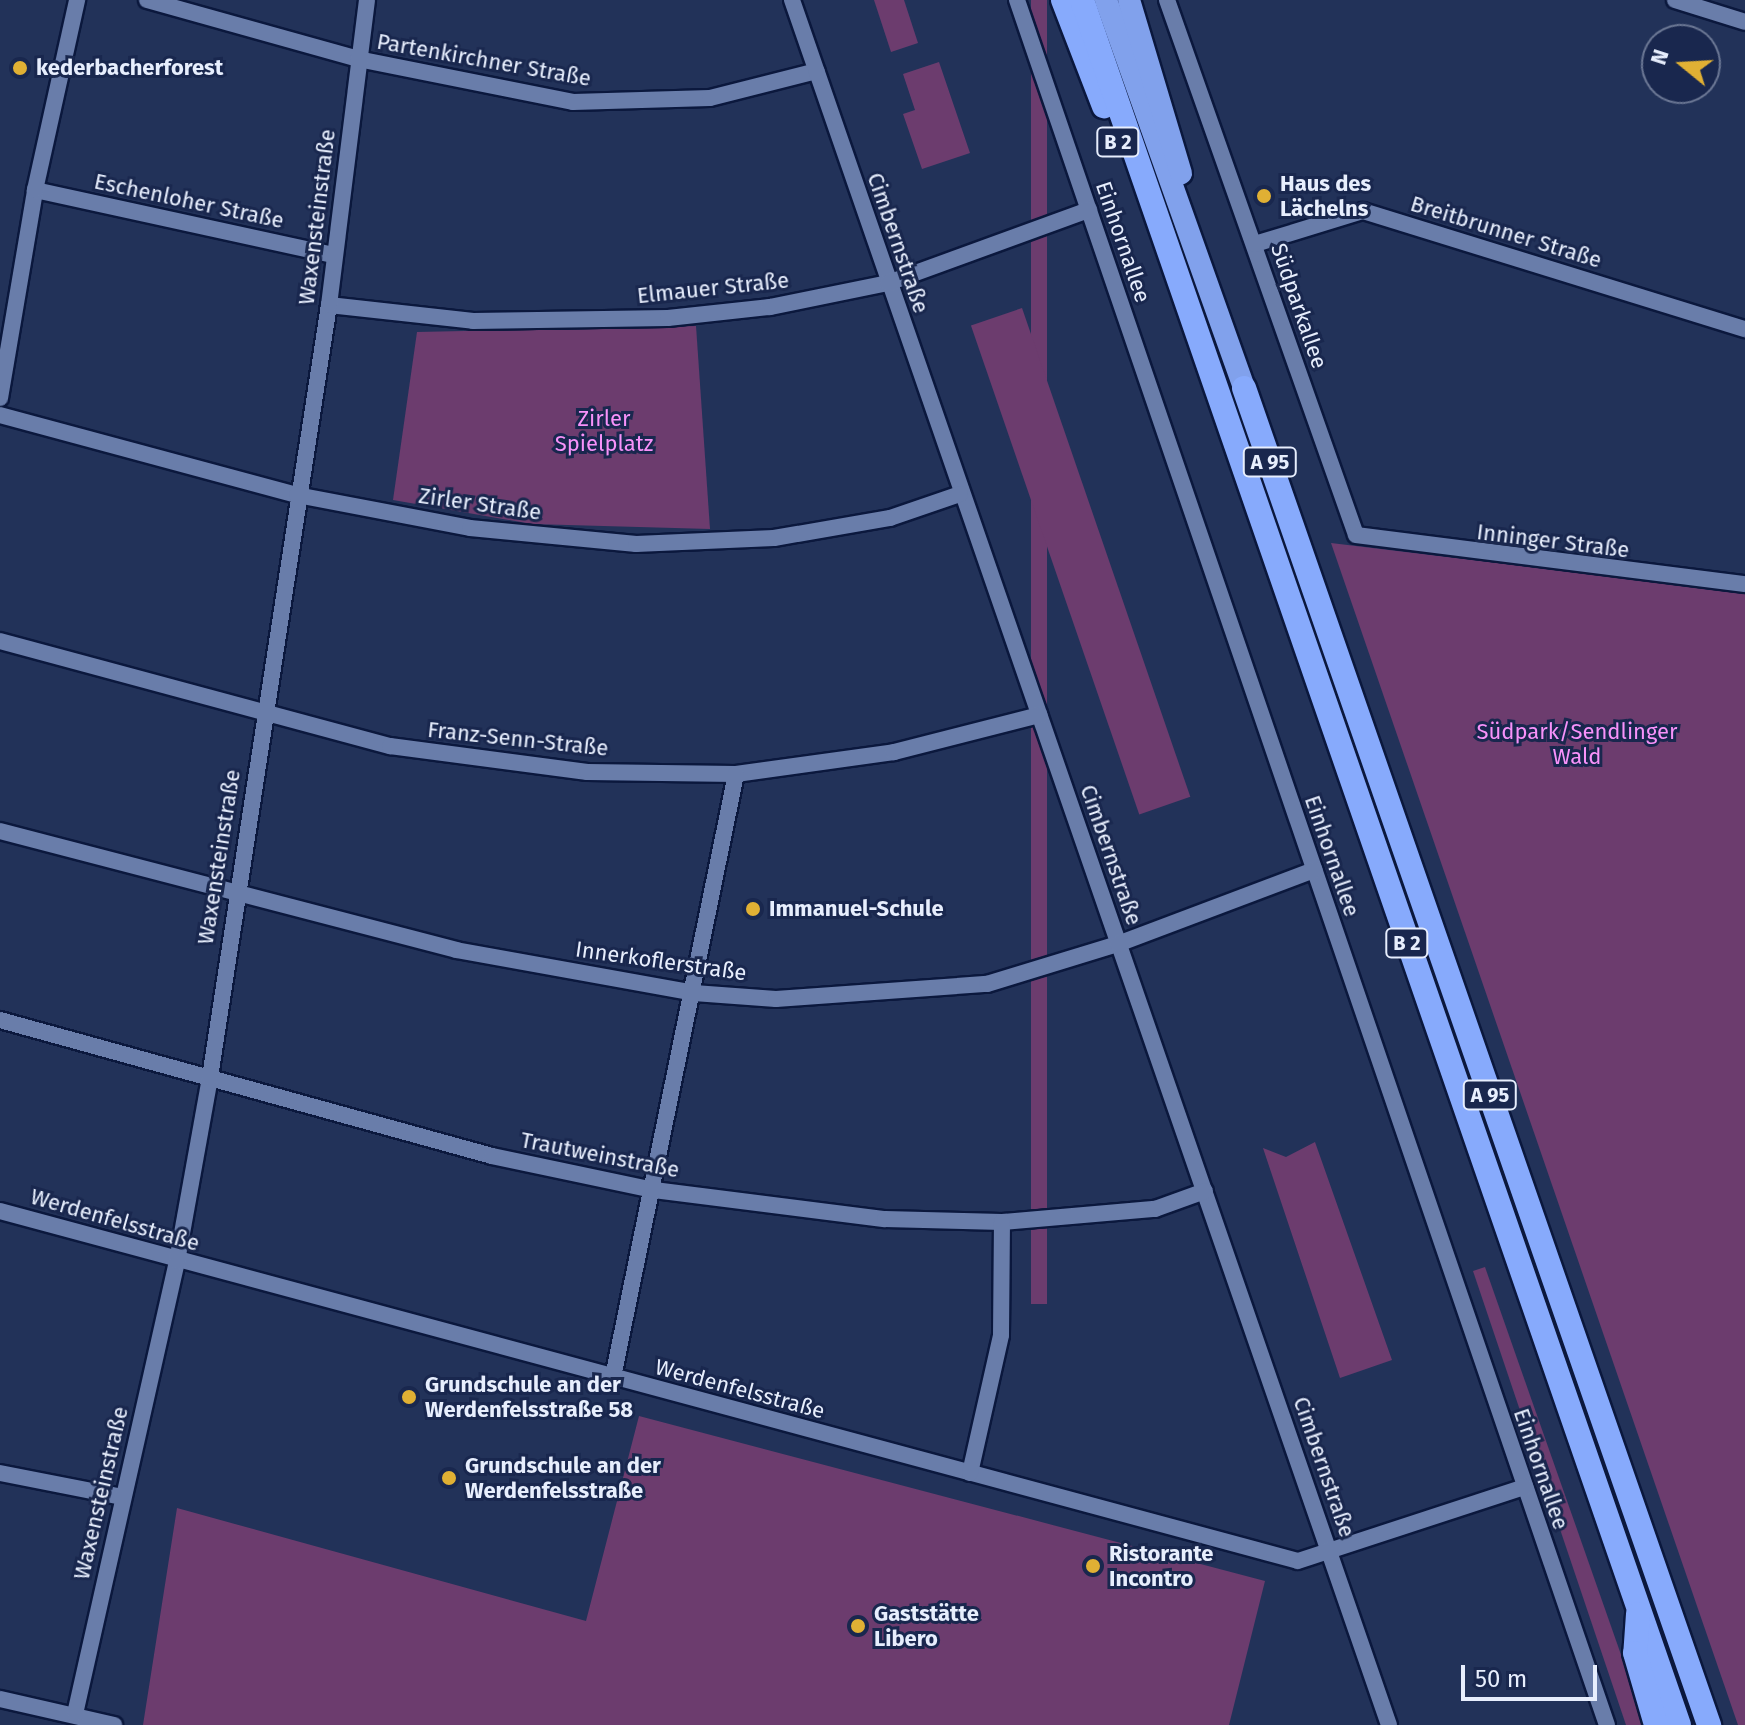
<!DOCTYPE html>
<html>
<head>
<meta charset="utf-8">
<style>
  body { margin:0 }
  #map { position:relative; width:1745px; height:1725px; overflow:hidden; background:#223259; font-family:"Fira Sans",sans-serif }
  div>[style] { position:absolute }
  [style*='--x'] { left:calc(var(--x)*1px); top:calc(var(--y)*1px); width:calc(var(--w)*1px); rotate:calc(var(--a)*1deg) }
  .green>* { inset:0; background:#6c3c6e; transform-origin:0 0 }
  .roads { filter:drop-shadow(2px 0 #0b183d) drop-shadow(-2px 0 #0b183d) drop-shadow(0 2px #0b183d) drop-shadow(0 -2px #0b183d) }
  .minor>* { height:16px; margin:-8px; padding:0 8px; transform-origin:8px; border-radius:8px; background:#697daa }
  .trunk>* { height:22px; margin:-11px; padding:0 11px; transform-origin:11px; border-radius:11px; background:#81a1ec }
  .motorway>* { height:24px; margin:-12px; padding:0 12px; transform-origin:12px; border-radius:12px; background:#87aafc }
  .dots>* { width:22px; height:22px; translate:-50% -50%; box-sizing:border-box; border:4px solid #19274e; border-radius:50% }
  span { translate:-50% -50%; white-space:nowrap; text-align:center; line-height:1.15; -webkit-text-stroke:6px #19274e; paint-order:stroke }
  .shield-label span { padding:2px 6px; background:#19274e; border:2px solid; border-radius:6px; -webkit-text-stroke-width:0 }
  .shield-label { font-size:20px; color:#e7eefd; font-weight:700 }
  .street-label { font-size:22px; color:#e7eefd }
  .poi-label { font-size:22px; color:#e7eefd; font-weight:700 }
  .left { translate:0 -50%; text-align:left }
  .park-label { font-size:22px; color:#f892fa }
  .north { position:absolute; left:1641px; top:24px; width:80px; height:80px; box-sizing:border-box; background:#19274e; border:2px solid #6b7794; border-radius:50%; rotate:288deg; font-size:22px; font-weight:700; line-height:32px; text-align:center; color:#e7eefd }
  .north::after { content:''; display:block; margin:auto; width:28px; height:36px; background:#e0b034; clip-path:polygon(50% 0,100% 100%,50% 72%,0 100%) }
  .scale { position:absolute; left:1461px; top:1665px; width:136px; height:36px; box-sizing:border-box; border:4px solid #e7eefd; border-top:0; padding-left:10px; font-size:24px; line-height:28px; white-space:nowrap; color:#e7eefd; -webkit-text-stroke:6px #19274e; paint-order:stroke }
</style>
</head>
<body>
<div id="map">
  <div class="green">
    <div style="clip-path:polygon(874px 0,904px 0,918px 43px,891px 52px)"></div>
    <div style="left:1031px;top:0;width:16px;height:1304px"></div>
    <div style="clip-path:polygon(939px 62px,970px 153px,922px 169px,903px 114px,915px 110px,903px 74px)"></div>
    <div style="left:1022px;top:308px;width:517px;height:54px;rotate:71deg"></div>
    <div style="clip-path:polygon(696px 326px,710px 529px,532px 524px,393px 500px,417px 332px)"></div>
    <div style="clip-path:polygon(1331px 543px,1745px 593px,1745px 1725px,1738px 1725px)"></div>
    <div style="clip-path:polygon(1315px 1142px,1392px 1360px,1340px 1378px,1263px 1148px,1286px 1157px)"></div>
    <div style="clip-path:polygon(1485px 1267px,1639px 1706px,1644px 1725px,1626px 1725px,1473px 1271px)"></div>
    <div style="clip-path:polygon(639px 1416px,1265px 1581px,1229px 1725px,143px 1725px,177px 1508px,586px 1621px)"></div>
  </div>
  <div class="roads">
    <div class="minor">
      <div style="--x:147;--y:0;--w:219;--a:15.6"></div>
      <div style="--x:358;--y:59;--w:219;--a:11.3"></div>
      <div style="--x:573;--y:102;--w:137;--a:-1.7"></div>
      <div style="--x:710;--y:98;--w:110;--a:-14.2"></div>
      <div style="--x:792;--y:0;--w:1825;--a:70.91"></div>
      <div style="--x:1017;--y:0;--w:1823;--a:71.12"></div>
      <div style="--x:1167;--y:0;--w:567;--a:70.54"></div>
      <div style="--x:1356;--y:535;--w:392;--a:7.2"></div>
      <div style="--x:1675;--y:0;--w:73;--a:17.4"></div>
      <div style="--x:35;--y:190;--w:306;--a:12.3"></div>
      <div style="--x:1255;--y:244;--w:113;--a:-17"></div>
      <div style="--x:1363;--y:211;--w:400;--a:17.2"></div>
      <div style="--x:329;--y:305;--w:145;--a:6.3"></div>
      <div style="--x:473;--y:321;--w:195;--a:-0.9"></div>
      <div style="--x:668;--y:318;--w:103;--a:-6.2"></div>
      <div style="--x:770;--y:307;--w:120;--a:-11.5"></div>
      <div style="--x:888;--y:283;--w:214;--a:-20"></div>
      <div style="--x:0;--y:398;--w:211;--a:-80.4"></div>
      <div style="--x:35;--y:190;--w:195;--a:-77.5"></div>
      <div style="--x:0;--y:415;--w:308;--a:15.1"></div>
      <div style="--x:297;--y:495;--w:176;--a:10.8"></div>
      <div style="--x:470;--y:528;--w:167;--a:5.5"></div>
      <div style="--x:636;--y:544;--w:138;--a:-2.5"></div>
      <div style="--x:774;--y:538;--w:118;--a:-9.8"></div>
      <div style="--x:890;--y:518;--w:74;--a:-18.9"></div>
      <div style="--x:0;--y:641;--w:404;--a:15.1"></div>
      <div style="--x:390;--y:746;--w:199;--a:7.5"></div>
      <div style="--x:587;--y:772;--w:149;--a:0.8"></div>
      <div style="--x:736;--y:774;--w:160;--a:-7.9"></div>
      <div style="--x:894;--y:752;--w:150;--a:-14.3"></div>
      <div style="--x:0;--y:831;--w:471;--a:14.6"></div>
      <div style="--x:456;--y:950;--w:242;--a:10.2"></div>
      <div style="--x:694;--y:993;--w:82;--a:4.2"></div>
      <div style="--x:776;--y:999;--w:212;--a:-4.1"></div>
      <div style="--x:987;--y:984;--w:137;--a:-17"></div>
      <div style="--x:1118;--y:944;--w:210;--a:-20.7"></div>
      <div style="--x:0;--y:1020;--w:510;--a:15.45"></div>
      <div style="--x:492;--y:1156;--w:166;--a:11.9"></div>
      <div style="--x:654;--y:1190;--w:233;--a:7.2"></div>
      <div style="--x:885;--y:1219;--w:117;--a:1.5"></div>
      <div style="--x:1002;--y:1222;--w:154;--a:-4.9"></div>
      <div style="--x:1155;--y:1209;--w:53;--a:-19.8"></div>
      <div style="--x:0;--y:1211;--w:1344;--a:15.09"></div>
      <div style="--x:1298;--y:1561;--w:239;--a:-18.1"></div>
      <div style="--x:613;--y:1377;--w:615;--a:-78.47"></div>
      <div style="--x:0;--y:1473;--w:124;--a:11.1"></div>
      <div style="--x:970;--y:1473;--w:141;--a:-77.3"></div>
      <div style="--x:1001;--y:1335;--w:113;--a:-89.5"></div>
      <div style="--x:0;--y:1699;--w:117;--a:12.8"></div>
      <div style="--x:75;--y:1714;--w:464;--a:-77.3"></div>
      <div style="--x:177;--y:1261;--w:187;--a:-79.8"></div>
      <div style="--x:210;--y:1077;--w:781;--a:-81.24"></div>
      <div style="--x:329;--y:305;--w:307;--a:-82.9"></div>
    </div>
    <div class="trunk">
      <div style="--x:1106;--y:0;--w:412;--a:70.4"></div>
      <div style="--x:1129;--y:0;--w:181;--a:73.3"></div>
    </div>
    <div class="motorway">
      <div style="--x:1063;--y:0;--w:114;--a:68.9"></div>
      <div style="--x:1082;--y:0;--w:1825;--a:70.91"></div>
      <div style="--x:1244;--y:388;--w:1416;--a:70.82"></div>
      <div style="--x:1638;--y:1614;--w:39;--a:94"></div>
      <div style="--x:1635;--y:1653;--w:75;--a:73.7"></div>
    </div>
  </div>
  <div class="dots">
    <div style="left:20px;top:68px;background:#e0b034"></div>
    <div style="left:1264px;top:196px;background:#e0b034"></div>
    <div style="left:753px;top:909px;background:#e0b034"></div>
    <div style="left:409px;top:1397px;background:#e0b034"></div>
    <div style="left:449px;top:1478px;background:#e0b034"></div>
    <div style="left:1093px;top:1566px;background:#e0b034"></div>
    <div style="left:858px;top:1626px;background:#e0b034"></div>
  </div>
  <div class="shield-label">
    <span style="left:1118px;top:142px">B 2</span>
    <span style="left:1270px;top:462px">A 95</span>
    <span style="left:1407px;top:943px">B 2</span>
    <span style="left:1490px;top:1095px">A 95</span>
  </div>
  <div class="street-label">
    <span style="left:484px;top:60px;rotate:10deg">Partenkirchner Straße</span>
    <span style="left:189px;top:201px;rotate:12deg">Eschenloher Straße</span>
    <span style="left:317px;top:217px;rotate:-83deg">Waxensteinstraße</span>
    <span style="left:1506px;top:232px;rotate:17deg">Breitbrunner Straße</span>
    <span style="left:1123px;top:242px;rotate:71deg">Einhornallee</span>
    <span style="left:898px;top:243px;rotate:71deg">Cimbernstraße</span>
    <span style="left:713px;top:288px;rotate:-6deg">Elmauer Straße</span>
    <span style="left:1299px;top:306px;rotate:71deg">Südparkallee</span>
    <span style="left:480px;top:504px;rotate:8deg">Zirler Straße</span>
    <span style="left:1553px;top:541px;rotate:7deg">Inninger Straße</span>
    <span style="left:518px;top:739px;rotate:6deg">Franz-Senn-Straße</span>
    <span style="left:1111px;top:855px;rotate:71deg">Cimbernstraße</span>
    <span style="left:1332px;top:856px;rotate:71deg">Einhornallee</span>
    <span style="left:219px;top:857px;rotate:-81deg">Waxensteinstraße</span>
    <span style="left:661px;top:961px;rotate:8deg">Innerkoflerstraße</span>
    <span style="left:600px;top:1155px;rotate:11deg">Trautweinstraße</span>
    <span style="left:115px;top:1220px;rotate:16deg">Werdenfelsstraße</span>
    <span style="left:740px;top:1389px;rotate:15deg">Werdenfelsstraße</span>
    <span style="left:1324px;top:1467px;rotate:71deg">Cimbernstraße</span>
    <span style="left:1541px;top:1469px;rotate:71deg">Einhornallee</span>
    <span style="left:101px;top:1493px;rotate:-77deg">Waxensteinstraße</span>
  </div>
  <div class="poi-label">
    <span class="left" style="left:36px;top:68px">kederbacherforest</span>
    <span class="left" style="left:1280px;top:196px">Haus des<br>Lächelns</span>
    <span class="left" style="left:769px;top:909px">Immanuel-Schule</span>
    <span class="left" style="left:425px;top:1397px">Grundschule an der<br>Werdenfelsstraße 58</span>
    <span class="left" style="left:465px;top:1478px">Grundschule an der<br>Werdenfelsstraße</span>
    <span class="left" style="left:1109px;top:1566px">Ristorante<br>Incontro</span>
    <span class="left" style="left:874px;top:1626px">Gaststätte<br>Libero</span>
  </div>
  <div class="park-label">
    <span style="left:604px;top:431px">Zirler<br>Spielplatz</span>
    <span style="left:1577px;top:744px">Südpark/Sendlinger<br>Wald</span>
  </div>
  <div class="north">N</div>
  <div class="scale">50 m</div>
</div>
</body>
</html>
